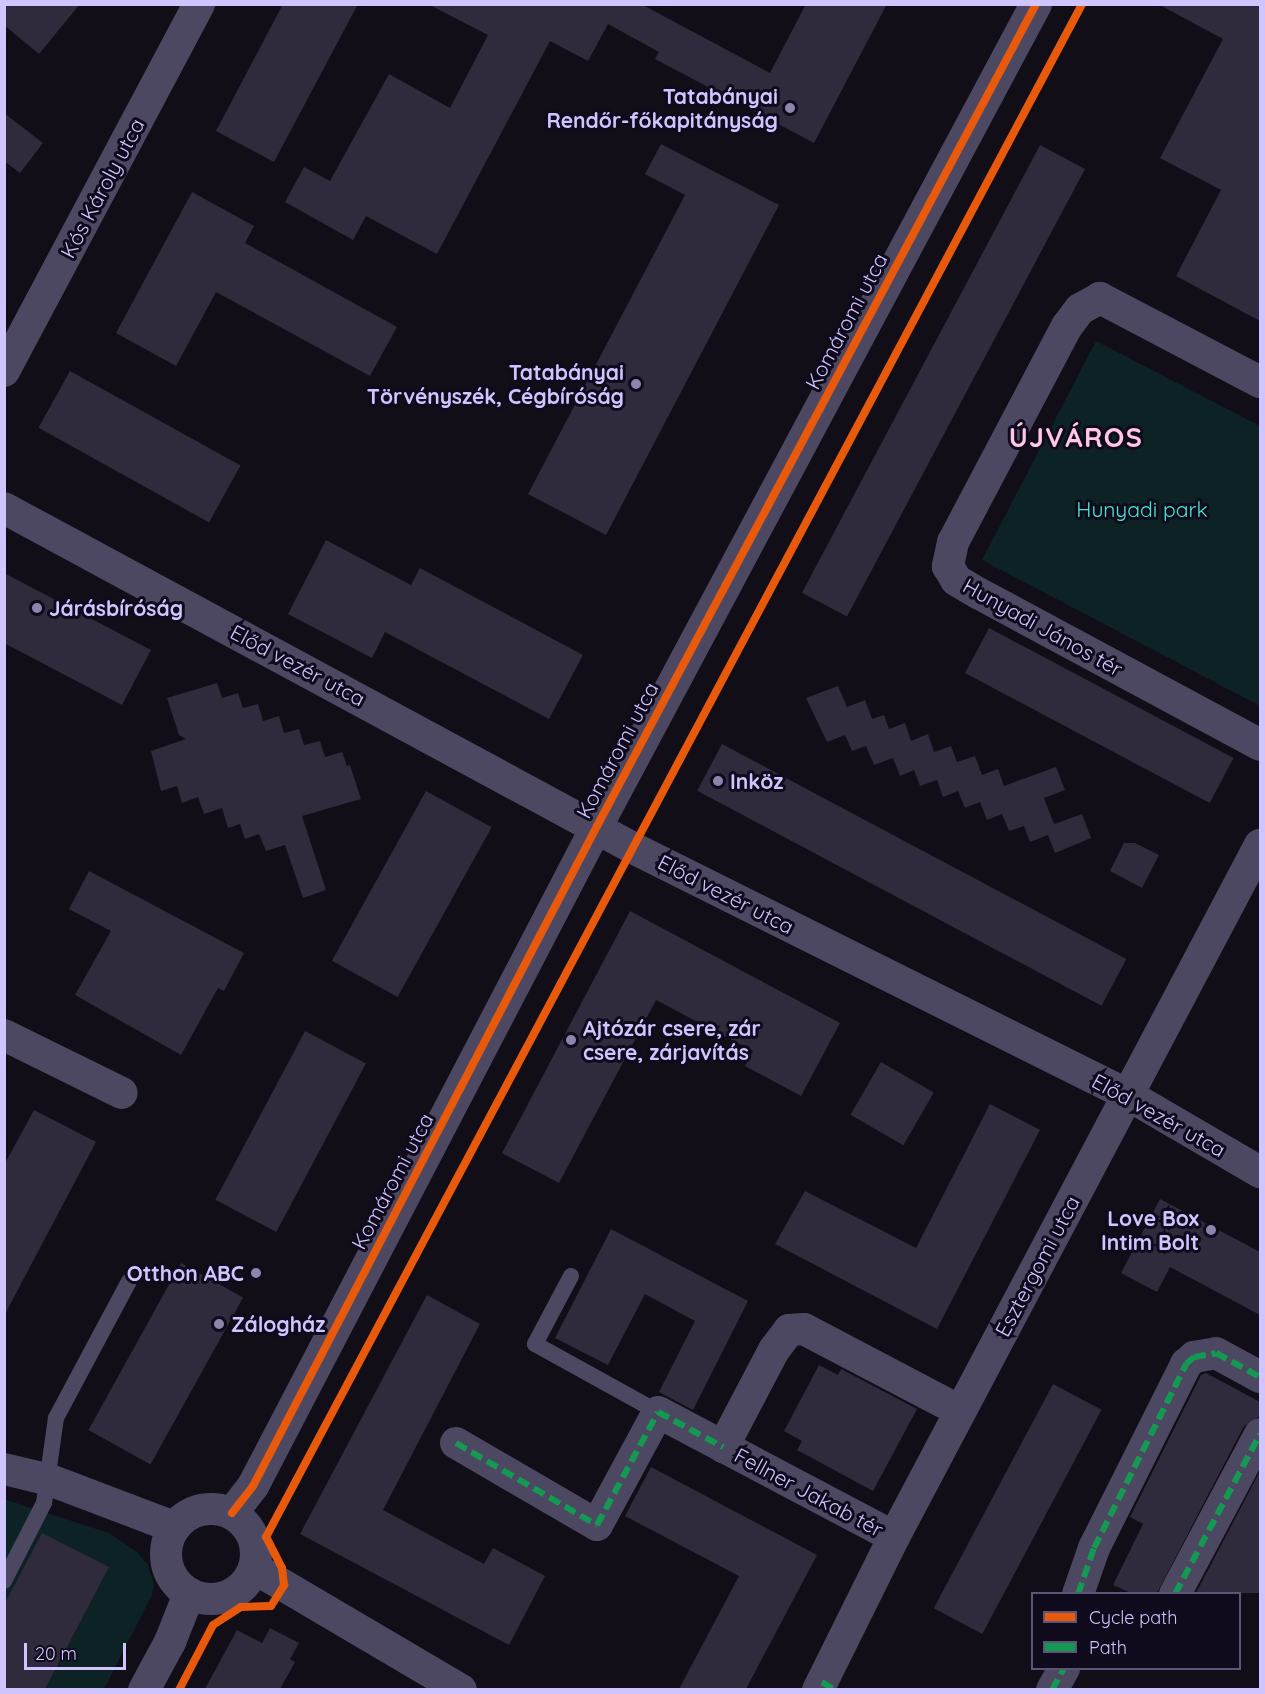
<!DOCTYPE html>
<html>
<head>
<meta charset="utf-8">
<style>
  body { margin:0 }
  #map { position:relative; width:1265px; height:1694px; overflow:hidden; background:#110e18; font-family:Quicksand,sans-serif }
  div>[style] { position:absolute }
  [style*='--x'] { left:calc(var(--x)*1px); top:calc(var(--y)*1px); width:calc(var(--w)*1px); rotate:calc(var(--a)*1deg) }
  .green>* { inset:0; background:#0d2225 }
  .building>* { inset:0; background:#2f2a3c; transform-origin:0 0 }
  .service>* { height:16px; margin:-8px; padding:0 8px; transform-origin:8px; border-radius:8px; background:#4c4862 }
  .minor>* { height:32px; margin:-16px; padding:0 16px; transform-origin:16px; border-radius:16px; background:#4c4862 }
  .minor>.ring { margin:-16px; padding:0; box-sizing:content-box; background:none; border:32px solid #4c4862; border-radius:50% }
  .quiet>* { height:6px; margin-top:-3px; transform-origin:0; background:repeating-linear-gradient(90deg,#139951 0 12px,transparent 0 18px) }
  .cycleway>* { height:8px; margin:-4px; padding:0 4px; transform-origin:4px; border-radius:4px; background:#e8590c }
  .dots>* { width:16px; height:16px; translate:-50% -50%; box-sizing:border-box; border:3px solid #0f0a1c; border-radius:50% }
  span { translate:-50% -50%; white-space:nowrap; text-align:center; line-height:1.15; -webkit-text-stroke:6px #0f0a1c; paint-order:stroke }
  .poi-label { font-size:21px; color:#d1c5ff; font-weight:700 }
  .right { translate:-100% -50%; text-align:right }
  .left { translate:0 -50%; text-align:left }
  .street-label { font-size:21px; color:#d1c5ff }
  .park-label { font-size:21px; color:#48e8d0 }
  .district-label { font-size:27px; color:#ffc7e5; font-weight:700; letter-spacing:1.5px }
  .frame { position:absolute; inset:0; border:6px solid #d1c5ff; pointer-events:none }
  .legend { position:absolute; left:1031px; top:1592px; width:210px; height:78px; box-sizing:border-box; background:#0f0a1c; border:2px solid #5d5577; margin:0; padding:8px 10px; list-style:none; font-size:18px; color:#d1c5ff }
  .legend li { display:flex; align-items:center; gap:12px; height:30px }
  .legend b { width:30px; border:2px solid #5d5577 }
  .scale { position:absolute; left:24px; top:1643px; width:102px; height:27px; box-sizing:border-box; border:3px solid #d1c5ff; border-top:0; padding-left:8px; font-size:18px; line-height:21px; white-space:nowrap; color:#d1c5ff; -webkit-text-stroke:4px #0f0a1c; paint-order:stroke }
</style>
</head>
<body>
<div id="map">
  <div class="green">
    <div style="clip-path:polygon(1096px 341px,1260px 426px,1260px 706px,982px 560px)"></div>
    <div style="clip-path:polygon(4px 1499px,109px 1533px,137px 1552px,148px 1565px,154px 1585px,152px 1595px,104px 1689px,5px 1689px)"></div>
  </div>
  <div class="building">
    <div style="clip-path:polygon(4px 4px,80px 4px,39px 54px,4px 25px)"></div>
    <div style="clip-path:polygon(283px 4px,358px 4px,274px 162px,216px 131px)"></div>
    <div style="clip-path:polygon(428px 4px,641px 4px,770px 73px,806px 4px,887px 4px,814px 143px,655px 59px,659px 52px,608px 24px,588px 61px,550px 41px,437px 254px,366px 216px,353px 240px,285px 202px,304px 167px,330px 181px,389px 74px,450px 108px,488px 35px)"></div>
    <div style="clip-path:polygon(1158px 4px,1260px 4px,1260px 321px,1176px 276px,1221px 190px,1160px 158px,1223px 39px)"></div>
    <div style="clip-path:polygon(4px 113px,43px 143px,20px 173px,4px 161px)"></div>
    <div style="clip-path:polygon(661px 144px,779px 205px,606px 535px,528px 494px,685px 195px,645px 174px)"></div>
    <div style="left:1040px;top:145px;width:51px;height:507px;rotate:28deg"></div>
    <div style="clip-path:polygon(192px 192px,254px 226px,245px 243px,397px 327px,370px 376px,216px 292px,176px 366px,116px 333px)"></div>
    <div style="left:70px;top:371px;width:195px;height:65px;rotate:29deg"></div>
    <div style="clip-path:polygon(326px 540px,411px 585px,420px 568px,583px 655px,549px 719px,385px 632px,372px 658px,288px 614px)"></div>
    <div style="clip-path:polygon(4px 573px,151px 650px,122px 705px,4px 643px)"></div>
    <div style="left:989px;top:628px;width:277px;height:51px;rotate:28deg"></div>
    <div style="clip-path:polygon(217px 683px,222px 698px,238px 693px,243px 708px,258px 704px,263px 721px,279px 716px,284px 733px,299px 729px,304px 745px,320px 741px,325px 757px,342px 752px,347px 766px,350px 765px,361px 799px,302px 816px,326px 890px,303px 898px,285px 845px,266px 851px,259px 834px,245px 839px,240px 824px,228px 828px,222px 808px,204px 814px,198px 797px,182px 803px,177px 786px,161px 791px,151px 751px,186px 739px,179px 735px,167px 698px)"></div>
    <div style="clip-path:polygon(838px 686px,847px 707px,865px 700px,872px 719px,884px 715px,889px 729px,905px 723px,911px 741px,928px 734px,934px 752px,951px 746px,957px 762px,975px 756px,982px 775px,998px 769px,1004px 786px,1056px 767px,1065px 790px,1044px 798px,1054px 824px,1082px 814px,1091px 838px,1055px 853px,1048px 835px,1030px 842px,1024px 826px,1009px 831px,1002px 814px,987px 820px,980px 802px,965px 808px,958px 791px,943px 797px,937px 780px,920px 786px,914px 770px,900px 776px,893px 758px,874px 765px,866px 746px,852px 751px,845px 735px,827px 742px,806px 698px)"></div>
    <div style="left:722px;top:744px;width:458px;height:53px;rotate:28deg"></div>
    <div style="left:426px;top:791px;width:75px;height:194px;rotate:29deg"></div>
    <div style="clip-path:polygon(1124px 843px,1135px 843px,1159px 855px,1142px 888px,1110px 871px)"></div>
    <div style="clip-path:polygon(89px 871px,244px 953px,224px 991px,218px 988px,181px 1055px,75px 995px,111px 931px,69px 909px)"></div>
    <div style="clip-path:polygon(630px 911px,840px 1023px,801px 1096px,745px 1066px,753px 1051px,656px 1000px,559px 1183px,502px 1153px)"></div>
    <div style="left:305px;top:1031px;width:69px;height:191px;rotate:28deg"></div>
    <div style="left:881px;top:1062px;width:61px;height:61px;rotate:30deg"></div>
    <div style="clip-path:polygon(990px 1104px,1040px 1130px,937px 1329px,775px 1244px,805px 1191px,916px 1248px)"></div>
    <div style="clip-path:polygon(34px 1110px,96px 1142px,4px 1316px,4px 1165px)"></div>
    <div style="clip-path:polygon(1160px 1199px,1260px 1252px,1260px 1315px,1170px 1267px,1157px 1292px,1121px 1273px)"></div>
    <div style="clip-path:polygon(611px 1229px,748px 1301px,693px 1410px,659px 1392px,695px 1321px,645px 1294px,608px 1365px,555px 1338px)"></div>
    <div style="left:181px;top:1263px;width:71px;height:191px;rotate:29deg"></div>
    <div style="clip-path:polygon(427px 1295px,480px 1324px,383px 1510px,484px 1564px,493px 1548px,545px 1576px,509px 1645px,300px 1534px)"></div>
    <div style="clip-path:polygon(819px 1365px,838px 1375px,841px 1369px,917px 1409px,873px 1491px,797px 1450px,802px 1441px,784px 1431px)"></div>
    <div style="clip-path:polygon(1206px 1373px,1260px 1402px,1260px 1416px,1244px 1426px,1157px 1593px,1131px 1593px,1113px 1585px,1143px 1524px,1130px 1517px,1201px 1375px)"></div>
    <div style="left:1053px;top:1384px;width:55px;height:254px;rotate:28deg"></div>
    <div style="clip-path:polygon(651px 1467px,817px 1555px,746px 1689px,679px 1689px,739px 1576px,625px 1516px)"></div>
    <div style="clip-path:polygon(1260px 1471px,1260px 1593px,1196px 1593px)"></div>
    <div style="clip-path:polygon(42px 1533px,109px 1567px,45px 1689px,4px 1689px,4px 1605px)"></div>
    <div style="clip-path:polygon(270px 1628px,299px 1643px,290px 1659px,295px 1662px,280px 1689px,205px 1689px,237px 1630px,262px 1643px)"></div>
  </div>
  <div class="service">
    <div style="--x:571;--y:1276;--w:77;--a:117.9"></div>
    <div style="--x:535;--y:1344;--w:141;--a:28.9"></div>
    <div style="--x:4;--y:1581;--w:88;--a:-62.9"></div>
    <div style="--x:44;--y:1503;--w:86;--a:-82"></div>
    <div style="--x:56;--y:1418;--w:155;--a:-61.9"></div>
  </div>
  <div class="minor">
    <div style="--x:4;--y:371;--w:416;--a:-62"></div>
    <div style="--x:1260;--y:382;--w:181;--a:-152.3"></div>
    <div style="--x:1100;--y:298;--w:23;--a:151"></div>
    <div style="--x:1080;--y:309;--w:21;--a:127"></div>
    <div style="--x:1067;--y:326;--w:244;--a:117.8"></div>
    <div style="--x:953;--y:542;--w:25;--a:102"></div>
    <div style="--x:948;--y:566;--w:16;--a:60"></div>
    <div style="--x:956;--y:580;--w:26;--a:31"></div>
    <div style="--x:978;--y:593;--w:320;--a:28.3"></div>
    <div style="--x:4;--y:508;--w:715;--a:28.39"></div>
    <div style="--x:633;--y:848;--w:553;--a:26.52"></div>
    <div style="--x:1128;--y:1095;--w:153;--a:30.3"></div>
    <div style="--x:4;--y:1035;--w:131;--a:26.2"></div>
    <div style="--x:456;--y:1443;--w:163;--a:30.2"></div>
    <div style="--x:597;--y:1525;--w:128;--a:-61.6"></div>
    <div style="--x:658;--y:1412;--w:267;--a:27.9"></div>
    <div style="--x:723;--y:1447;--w:110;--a:-62.3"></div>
    <div style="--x:774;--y:1350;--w:25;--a:-53"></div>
    <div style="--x:789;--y:1330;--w:15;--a:-4"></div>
    <div style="--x:804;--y:1329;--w:176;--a:27.7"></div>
    <div style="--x:4;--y:1469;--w:47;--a:13.4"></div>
    <div style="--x:50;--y:1480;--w:133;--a:20.8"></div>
    <div class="ring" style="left:166px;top:1509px;width:58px;height:58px"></div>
    <div style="--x:232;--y:1513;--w:34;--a:-52"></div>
    <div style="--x:253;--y:1486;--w:744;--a:-62.47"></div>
    <div style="--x:597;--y:826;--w:932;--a:-61.89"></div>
    <div style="--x:254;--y:1568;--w:240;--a:30.5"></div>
    <div style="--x:1078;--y:1594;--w:49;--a:-70.8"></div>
    <div style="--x:1094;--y:1548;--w:206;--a:-63.4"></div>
    <div style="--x:1186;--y:1364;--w:11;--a:-41"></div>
    <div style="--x:1194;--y:1357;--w:22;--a:-10"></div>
    <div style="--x:1216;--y:1353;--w:50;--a:28.6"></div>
    <div style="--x:1175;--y:1594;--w:181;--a:-62"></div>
    <div style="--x:144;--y:1690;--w:55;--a:-61.6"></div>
    <div style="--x:170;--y:1642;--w:52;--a:-68.4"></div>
    <div style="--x:818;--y:1690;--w:171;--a:-63.6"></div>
    <div style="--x:894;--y:1537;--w:783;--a:-62.13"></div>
    <div style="--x:1052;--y:1690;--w:25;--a:-61"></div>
  </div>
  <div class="quiet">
    <div style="--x:456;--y:1443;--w:163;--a:30.2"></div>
    <div style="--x:597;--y:1525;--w:128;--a:-61.6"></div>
    <div style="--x:658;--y:1412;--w:74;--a:28.3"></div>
    <div style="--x:1078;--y:1594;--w:49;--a:-70.8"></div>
    <div style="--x:1094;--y:1548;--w:206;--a:-63.4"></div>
    <div style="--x:1186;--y:1364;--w:11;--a:-41"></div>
    <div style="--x:1194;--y:1357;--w:22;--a:-10"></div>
    <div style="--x:1216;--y:1353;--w:50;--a:28.6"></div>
    <div style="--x:1175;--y:1594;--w:181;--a:-62"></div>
    <div style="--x:822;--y:1682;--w:15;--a:32"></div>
    <div style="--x:1052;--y:1690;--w:25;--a:-61"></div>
  </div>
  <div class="cycleway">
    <div style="--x:232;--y:1513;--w:34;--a:-52"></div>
    <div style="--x:253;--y:1486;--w:744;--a:-62.47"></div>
    <div style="--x:597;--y:826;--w:932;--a:-61.89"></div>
    <div style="--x:179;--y:1690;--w:73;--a:-62.4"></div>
    <div style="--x:213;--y:1625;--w:33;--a:-33"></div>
    <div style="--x:241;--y:1607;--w:30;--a:-2"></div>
    <div style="--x:271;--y:1606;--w:25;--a:-58"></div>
    <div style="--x:284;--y:1585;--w:17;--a:-97"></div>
    <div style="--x:282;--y:1568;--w:35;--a:-117"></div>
    <div style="--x:266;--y:1537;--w:1737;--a:-61.97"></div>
  </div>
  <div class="dots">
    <div style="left:790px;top:108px;background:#8e85ae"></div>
    <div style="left:636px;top:384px;background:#8e85ae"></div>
    <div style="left:37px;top:608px;background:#8e85ae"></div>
    <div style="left:718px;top:781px;background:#8e85ae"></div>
    <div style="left:571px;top:1040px;background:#8e85ae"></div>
    <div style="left:1211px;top:1230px;background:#8e85ae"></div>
    <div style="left:256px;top:1273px;background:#8e85ae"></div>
    <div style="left:219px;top:1324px;background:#8e85ae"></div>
  </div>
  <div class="poi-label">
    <span class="right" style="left:778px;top:108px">Tatabányai<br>Rendőr-főkapitányság</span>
    <span class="right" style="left:624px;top:384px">Tatabányai<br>Törvényszék, Cégbíróság</span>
    <span class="left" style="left:49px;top:608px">Járásbíróság</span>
    <span class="left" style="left:730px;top:781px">Inköz</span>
    <span class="left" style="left:583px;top:1040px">Ajtózár csere, zár<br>csere, zárjavítás</span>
    <span class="right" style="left:1199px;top:1230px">Love Box<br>Intim Bolt</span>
    <span class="right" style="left:244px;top:1273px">Otthon ABC</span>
    <span class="left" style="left:231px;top:1324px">Zálogház</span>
  </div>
  <div class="street-label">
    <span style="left:102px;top:188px;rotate:-62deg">Kós Károly utca</span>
    <span style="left:846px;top:321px;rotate:-62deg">Komáromi utca</span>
    <span style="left:1043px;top:627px;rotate:29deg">Hunyadi János tér</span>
    <span style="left:298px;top:665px;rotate:28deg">Előd vezér utca</span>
    <span style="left:617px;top:750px;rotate:-62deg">Komáromi utca</span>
    <span style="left:726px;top:894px;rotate:27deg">Előd vezér utca</span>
    <span style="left:1159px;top:1115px;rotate:29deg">Előd vezér utca</span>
    <span style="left:392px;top:1181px;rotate:-62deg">Komáromi utca</span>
    <span style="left:1037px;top:1266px;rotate:-62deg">Esztergomi utca</span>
    <span style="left:809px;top:1492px;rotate:28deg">Fellner Jakab tér</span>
  </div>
  <div class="park-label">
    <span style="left:1142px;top:509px">Hunyadi park</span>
  </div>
  <div class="district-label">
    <span style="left:1076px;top:438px">ÚJVÁROS</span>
  </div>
  <div class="frame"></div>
  <ul class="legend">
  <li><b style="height:8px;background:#e8590c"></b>Cycle path</li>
  <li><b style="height:8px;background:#139951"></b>Path</li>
  </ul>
  <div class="scale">20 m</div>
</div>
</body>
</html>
